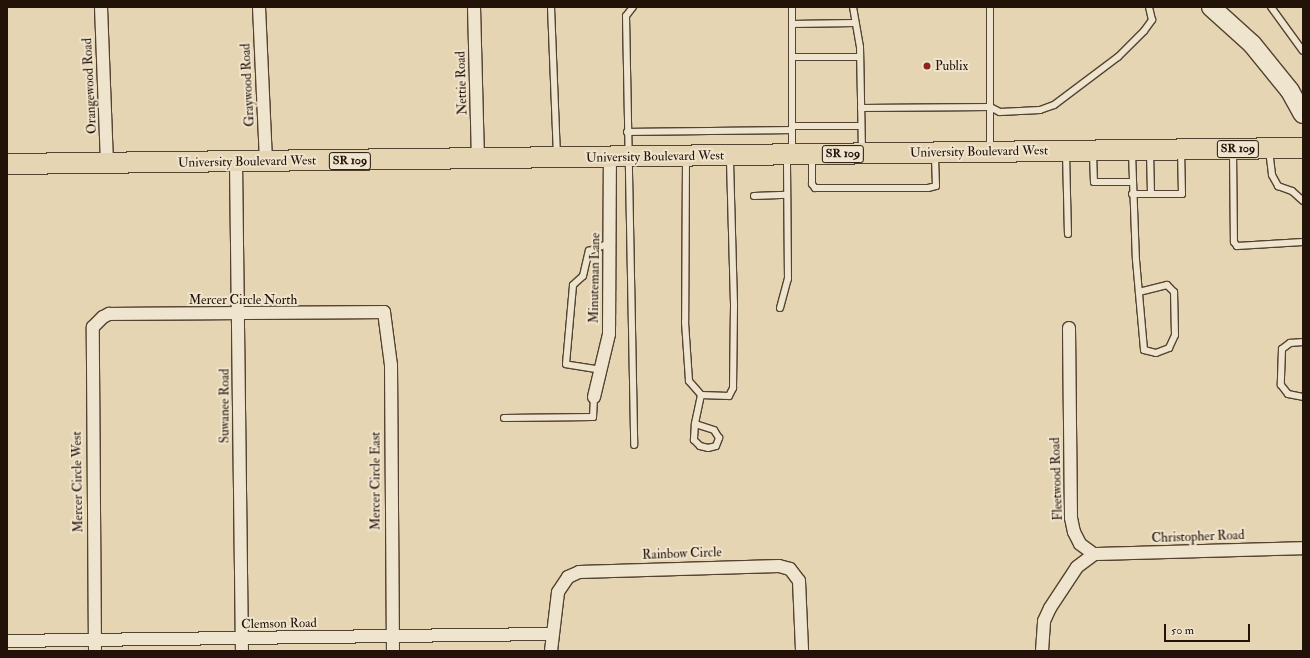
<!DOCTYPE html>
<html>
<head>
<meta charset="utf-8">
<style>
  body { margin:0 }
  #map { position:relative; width:1310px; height:658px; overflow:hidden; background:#e6d5b2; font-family:"IM FELL Double Pica",serif }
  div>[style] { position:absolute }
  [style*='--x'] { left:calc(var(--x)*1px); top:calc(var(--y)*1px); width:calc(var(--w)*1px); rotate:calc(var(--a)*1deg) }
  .roads { filter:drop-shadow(1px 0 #534332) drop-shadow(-1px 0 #534332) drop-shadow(0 1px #534332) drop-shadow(0 -1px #534332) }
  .service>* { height:6px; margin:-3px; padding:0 3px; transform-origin:3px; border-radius:3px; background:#efe4cd }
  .minor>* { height:12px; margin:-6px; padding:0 6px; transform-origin:6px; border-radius:6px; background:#efe4cd }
  .secondary>* { height:18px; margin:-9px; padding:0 9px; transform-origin:9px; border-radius:9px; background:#efe4cd }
  .primary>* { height:20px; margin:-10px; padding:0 10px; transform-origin:10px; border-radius:10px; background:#e6d5b2 }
  .dots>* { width:11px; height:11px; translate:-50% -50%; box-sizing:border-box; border:2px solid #efe4cd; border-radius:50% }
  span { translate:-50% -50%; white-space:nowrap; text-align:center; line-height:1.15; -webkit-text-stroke:4px #efe4cd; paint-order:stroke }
  .shield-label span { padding:1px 3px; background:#efe4cd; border:1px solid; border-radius:3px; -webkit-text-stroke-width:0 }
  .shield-label { font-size:12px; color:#221207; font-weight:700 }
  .poi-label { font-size:13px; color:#221207 }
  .left { translate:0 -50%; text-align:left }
  .street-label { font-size:13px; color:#221207 }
  .frame { position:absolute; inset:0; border:8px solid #221207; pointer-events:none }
  .scale { position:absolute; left:1164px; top:624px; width:86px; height:18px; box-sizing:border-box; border:2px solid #221207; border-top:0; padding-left:5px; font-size:12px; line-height:14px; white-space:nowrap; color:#221207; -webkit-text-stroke:3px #efe4cd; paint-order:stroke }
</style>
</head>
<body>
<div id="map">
  <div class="roads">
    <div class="service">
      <div style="--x:551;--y:7;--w:148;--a:87.7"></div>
      <div style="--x:633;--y:7;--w:11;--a:128"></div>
      <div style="--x:626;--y:16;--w:429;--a:88.9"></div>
      <div style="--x:853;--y:7;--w:41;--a:80.1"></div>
      <div style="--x:860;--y:47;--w:104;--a:88.9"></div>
      <div style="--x:990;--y:7;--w:142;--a:90"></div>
      <div style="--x:1271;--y:7;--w:54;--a:54"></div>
      <div style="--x:792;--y:24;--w:62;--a:-0.9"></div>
      <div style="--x:792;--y:57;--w:68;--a:0"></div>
      <div style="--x:861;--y:108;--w:129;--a:-0.4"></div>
      <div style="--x:990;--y:107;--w:11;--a:27"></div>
      <div style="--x:1000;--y:112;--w:40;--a:-2.9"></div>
      <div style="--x:1040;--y:110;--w:15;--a:-20"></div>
      <div style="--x:1054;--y:105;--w:80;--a:-36.9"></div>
      <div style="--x:1118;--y:57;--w:37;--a:-45"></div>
      <div style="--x:1144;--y:31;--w:14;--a:-54"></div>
      <div style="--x:1152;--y:20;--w:13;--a:-103"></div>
      <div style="--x:792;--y:126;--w:69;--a:0"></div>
      <div style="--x:627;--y:132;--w:165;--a:-0.7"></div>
      <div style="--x:1269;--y:150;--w:25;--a:83"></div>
      <div style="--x:1272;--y:175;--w:13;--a:61"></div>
      <div style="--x:1278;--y:186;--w:15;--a:20"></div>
      <div style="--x:1292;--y:191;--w:15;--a:42"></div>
      <div style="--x:792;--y:151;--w:144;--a:-90"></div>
      <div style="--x:1233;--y:151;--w:91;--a:89.4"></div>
      <div style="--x:1234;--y:242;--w:5;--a:53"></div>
      <div style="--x:1237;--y:246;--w:66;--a:-3.5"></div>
      <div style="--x:1150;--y:152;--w:42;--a:88.6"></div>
      <div style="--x:1066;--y:153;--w:81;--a:88.6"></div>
      <div style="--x:1132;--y:153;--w:107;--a:87.9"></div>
      <div style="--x:1136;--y:260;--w:90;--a:84.9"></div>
      <div style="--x:1144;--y:350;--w:12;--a:14"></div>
      <div style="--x:1156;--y:353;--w:14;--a:-21"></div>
      <div style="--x:1169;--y:348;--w:14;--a:-65"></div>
      <div style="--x:1175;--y:335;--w:43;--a:-91.3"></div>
      <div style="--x:1174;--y:292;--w:10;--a:-135"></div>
      <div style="--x:1167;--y:285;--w:29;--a:166"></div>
      <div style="--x:1093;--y:154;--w:28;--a:88"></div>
      <div style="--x:1094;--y:182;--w:38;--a:0"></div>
      <div style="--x:812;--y:156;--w:28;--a:90"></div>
      <div style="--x:812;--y:184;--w:5;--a:53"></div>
      <div style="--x:815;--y:188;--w:113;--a:0"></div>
      <div style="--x:928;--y:188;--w:8;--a:-14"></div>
      <div style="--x:936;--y:186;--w:32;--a:-92"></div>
      <div style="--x:686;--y:158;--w:164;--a:90.3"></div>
      <div style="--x:685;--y:322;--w:59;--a:86.1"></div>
      <div style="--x:689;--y:381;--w:18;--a:49"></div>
      <div style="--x:701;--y:395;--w:30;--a:102"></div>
      <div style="--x:695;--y:424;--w:16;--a:94"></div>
      <div style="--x:694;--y:440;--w:8;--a:45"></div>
      <div style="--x:700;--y:446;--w:8;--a:14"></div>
      <div style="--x:708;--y:448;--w:8;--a:-14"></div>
      <div style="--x:716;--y:446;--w:9;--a:-69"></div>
      <div style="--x:719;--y:438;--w:9;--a:-122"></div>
      <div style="--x:714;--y:430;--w:20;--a:-162"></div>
      <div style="--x:1132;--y:194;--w:50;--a:0"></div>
      <div style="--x:1182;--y:194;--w:43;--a:-91.3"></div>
      <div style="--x:754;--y:196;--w:33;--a:-2"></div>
      <div style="--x:780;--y:308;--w:30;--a:-75"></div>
      <div style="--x:788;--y:279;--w:123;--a:-90.5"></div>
      <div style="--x:1303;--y:342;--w:13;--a:176"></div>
      <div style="--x:1290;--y:343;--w:10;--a:143"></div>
      <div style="--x:1282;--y:349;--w:36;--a:92"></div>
      <div style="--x:1281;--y:385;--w:11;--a:52"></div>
      <div style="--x:1288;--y:394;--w:15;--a:11"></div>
      <div style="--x:602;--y:370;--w:36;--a:-171"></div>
      <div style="--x:566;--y:364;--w:79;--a:-84.9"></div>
      <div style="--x:573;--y:285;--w:13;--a:-42"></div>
      <div style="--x:583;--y:276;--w:26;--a:-77"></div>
      <div style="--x:589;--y:251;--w:22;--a:-21"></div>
      <div style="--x:701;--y:395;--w:28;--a:2"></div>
      <div style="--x:729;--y:396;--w:9;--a:-63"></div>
      <div style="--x:733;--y:388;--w:84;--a:-89.3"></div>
      <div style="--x:734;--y:304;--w:147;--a:-91.6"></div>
      <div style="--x:504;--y:418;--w:89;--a:-0.6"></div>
      <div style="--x:593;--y:417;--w:20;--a:-87"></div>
    </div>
    <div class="minor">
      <div style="--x:101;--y:7;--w:156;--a:87.8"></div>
      <div style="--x:259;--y:7;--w:155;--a:87.4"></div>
      <div style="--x:474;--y:7;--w:152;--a:88.5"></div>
      <div style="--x:236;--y:162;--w:489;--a:89.3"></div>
      <div style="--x:1069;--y:328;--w:190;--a:89.4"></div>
      <div style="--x:1071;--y:518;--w:14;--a:78"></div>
      <div style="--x:1074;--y:532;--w:13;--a:63"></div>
      <div style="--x:1080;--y:544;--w:17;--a:36"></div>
      <div style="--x:594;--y:397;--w:65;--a:-76.6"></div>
      <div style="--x:609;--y:334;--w:177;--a:-89.7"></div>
      <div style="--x:7;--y:641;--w:544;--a:-0.74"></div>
      <div style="--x:95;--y:651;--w:324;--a:-90.4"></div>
      <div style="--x:93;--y:327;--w:14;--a:-45"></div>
      <div style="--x:103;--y:317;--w:7;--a:-27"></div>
      <div style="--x:109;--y:314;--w:275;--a:-0.4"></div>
      <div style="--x:384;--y:312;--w:53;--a:82.5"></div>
      <div style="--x:391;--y:365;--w:286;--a:89.6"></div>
      <div style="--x:551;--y:651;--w:59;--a:-83.2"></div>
      <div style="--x:558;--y:592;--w:18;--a:-56"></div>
      <div style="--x:568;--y:577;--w:12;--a:-24"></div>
      <div style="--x:579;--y:572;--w:200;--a:-1.7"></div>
      <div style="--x:779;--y:566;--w:11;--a:15"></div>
      <div style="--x:790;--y:569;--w:15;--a:53"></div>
      <div style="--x:799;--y:581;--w:70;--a:87.5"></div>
      <div style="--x:1042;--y:651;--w:30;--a:-86"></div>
      <div style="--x:1044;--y:621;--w:14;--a:-65"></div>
      <div style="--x:1050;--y:608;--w:49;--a:-56.6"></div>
      <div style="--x:1077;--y:567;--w:21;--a:-37"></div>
      <div style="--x:1094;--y:554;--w:209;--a:-1.6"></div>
    </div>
    <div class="secondary">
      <div style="--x:1211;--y:7;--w:55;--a:42.1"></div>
      <div style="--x:1252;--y:44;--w:60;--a:51"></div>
      <div style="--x:1290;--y:91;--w:26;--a:61"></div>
    </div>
    <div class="primary">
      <div style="--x:7;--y:164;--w:1296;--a:-0.71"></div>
    </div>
  </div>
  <div class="dots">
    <div style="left:927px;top:66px;background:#8f2418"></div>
  </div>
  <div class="shield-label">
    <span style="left:1238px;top:149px">SR 109</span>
    <span style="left:843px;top:154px">SR 109</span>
    <span style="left:350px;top:161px">SR 109</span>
  </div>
  <div class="poi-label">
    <span class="left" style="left:935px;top:66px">Publix</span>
  </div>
  <div class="street-label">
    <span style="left:462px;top:83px;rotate:-92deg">Nettie Road</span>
    <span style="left:248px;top:85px;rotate:-93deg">Graywood Road</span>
    <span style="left:90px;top:86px;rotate:-93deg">Orangewood Road</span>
    <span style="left:979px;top:152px;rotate:-1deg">University Boulevard West</span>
    <span style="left:655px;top:157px;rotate:-1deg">University Boulevard West</span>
    <span style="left:247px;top:162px;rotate:-1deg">University Boulevard West</span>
    <span style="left:595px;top:278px;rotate:-89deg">Minuteman Lane</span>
    <span style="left:243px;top:300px">Mercer Circle North</span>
    <span style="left:225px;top:406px;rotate:-90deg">Suwanee Road</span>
    <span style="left:1057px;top:479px;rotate:-92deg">Fleetwood Road</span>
    <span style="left:376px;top:481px;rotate:-90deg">Mercer Circle East</span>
    <span style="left:78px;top:482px;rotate:-91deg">Mercer Circle West</span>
    <span style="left:1198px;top:537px;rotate:-2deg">Christopher Road</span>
    <span style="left:682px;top:554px;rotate:-2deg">Rainbow Circle</span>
    <span style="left:279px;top:624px;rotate:-1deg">Clemson Road</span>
  </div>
  <div class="frame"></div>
  <div class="scale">50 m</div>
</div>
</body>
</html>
